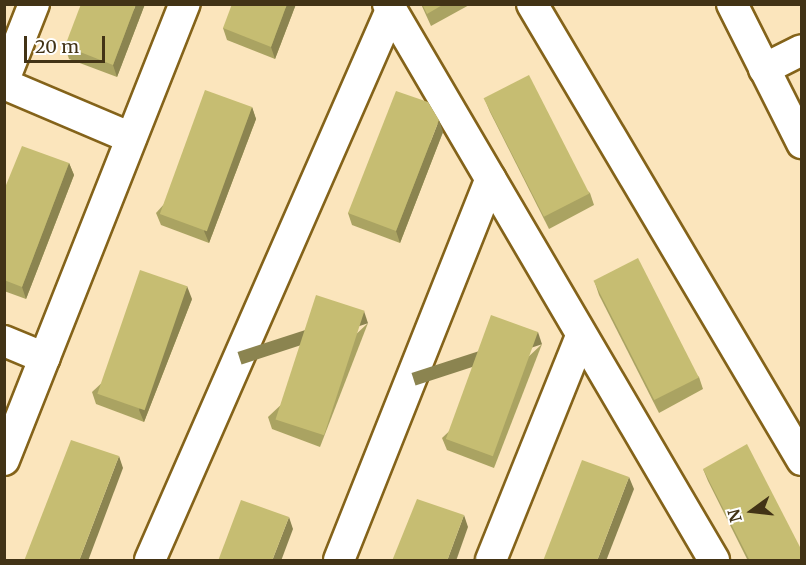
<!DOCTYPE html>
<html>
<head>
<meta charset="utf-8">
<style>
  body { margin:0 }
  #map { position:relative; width:806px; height:565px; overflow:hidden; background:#fbe5bc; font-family:Merriweather,serif }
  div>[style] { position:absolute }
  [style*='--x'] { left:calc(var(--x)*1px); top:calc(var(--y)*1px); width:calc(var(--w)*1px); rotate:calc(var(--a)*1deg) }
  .roads { filter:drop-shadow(2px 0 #84631a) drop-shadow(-2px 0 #84631a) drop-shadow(0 2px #84631a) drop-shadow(0 -2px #84631a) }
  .street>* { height:30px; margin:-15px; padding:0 15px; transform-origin:15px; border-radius:15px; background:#fff }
  .wall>* { inset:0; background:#aaa362 }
  .shaded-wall>* { inset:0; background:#8b8450; transform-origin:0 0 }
  .building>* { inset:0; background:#c6bd72; transform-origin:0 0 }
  span { translate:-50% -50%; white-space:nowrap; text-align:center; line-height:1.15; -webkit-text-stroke:4.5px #fff; paint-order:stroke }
  .frame { position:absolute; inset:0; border:6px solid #423316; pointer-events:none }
  .north { position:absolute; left:722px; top:481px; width:60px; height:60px; -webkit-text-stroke:4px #fff; paint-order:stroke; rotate:255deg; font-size:16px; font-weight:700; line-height:24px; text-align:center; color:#423316 }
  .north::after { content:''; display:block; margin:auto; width:21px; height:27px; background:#423316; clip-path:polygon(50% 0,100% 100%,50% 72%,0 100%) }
  .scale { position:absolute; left:24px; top:36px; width:81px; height:27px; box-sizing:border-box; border:3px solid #423316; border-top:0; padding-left:8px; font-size:18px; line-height:21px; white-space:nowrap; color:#423316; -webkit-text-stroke:4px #fff; paint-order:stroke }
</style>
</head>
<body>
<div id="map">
  <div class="roads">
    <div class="street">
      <div style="--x:388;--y:4;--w:645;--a:59.62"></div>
      <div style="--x:532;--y:4;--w:530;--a:59.37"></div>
      <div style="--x:732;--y:4;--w:156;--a:63.3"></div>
      <div style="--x:764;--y:69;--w:42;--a:-26.6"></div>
      <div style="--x:4;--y:80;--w:82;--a:-68.5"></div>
      <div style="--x:4;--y:84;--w:138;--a:23"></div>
      <div style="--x:4;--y:341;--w:44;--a:22.5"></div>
      <div style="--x:4;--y:460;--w:491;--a:-68.4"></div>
      <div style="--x:150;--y:560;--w:600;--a:-66.34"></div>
      <div style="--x:339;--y:560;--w:410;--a:-68.3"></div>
      <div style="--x:491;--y:560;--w:241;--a:-68.1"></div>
    </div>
  </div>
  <div class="wall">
    <div style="clip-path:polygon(145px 4px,117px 77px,69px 59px,65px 46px)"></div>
    <div style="clip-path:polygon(296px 4px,275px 59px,227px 40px,223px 28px)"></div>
    <div style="clip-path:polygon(421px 4px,471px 4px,431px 26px)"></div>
    <div style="clip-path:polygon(485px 100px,590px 193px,594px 205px,549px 229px,490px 112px)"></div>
    <div style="clip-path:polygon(252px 107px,256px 119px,209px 243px,161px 225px,156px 213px)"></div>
    <div style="clip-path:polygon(443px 132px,400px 243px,352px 225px,348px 213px)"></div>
    <div style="clip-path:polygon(69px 163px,74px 175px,26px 299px,4px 291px,4px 190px)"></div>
    <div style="clip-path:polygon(595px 283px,699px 377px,703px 389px,659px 413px,599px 295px)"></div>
    <div style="clip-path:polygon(192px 299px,144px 422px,96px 404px,92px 392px)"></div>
    <div style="clip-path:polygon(368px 323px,320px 447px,272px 429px,268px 417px)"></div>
    <div style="clip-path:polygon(542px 344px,494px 468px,447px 450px,442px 438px)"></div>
    <div style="clip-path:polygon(703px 469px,801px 561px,748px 561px,708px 481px)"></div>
  </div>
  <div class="shaded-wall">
    <div style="clip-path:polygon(136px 4px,145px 4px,117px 77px,113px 65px)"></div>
    <div style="clip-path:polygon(287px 4px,296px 4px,275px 59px,271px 47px)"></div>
    <div style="clip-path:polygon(252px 107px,256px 119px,209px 243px,204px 231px)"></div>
    <div style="clip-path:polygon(439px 120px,443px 132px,400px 243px,396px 231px)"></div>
    <div style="clip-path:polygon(69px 163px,74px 175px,26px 299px,22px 287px)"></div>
    <div style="clip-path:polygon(187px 286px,192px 299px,144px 422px,139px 410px)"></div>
    <div style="left:364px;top:311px;width:13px;height:133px;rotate:72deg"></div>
    <div style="left:538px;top:332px;width:13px;height:133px;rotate:72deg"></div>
    <div style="clip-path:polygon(119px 456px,123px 468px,88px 561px,79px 561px)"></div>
    <div style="clip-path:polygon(629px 477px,634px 489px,606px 561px,597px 561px)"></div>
    <div style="clip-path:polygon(464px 515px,468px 527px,456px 561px,447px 561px)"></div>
    <div style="clip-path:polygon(289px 517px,293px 529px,281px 561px,272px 561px)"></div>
  </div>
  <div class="building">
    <div style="clip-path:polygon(81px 4px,136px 4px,113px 65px,65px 46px)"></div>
    <div style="clip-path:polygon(232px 4px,287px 4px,271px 47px,223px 28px)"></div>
    <div style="clip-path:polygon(422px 4px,444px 4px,427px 14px)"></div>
    <div style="left:529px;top:75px;width:133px;height:51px;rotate:63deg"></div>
    <div style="left:205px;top:90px;width:50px;height:132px;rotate:20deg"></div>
    <div style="clip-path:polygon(396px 91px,428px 102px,439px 120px,396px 231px,348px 213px)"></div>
    <div style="clip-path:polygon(22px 146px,69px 163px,22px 287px,4px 280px,4px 190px)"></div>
    <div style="left:638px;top:258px;width:134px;height:50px;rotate:63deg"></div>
    <div style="left:140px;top:270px;width:50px;height:131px;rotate:19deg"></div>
    <div style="left:316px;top:295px;width:51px;height:131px;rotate:18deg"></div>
    <div style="left:491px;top:315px;width:50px;height:132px;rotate:20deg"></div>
    <div style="clip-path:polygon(71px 440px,119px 456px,79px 561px,24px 561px)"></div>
    <div style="clip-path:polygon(747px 444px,801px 549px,801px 561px,750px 561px,703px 469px)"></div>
    <div style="clip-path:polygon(582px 460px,629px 477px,597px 561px,543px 561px)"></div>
    <div style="clip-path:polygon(417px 499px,464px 515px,447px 561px,392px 561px)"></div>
    <div style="clip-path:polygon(241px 500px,289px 517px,272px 561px,218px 561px)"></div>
  </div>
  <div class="frame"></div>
  <div class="north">N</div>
  <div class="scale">20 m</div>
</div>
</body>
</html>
